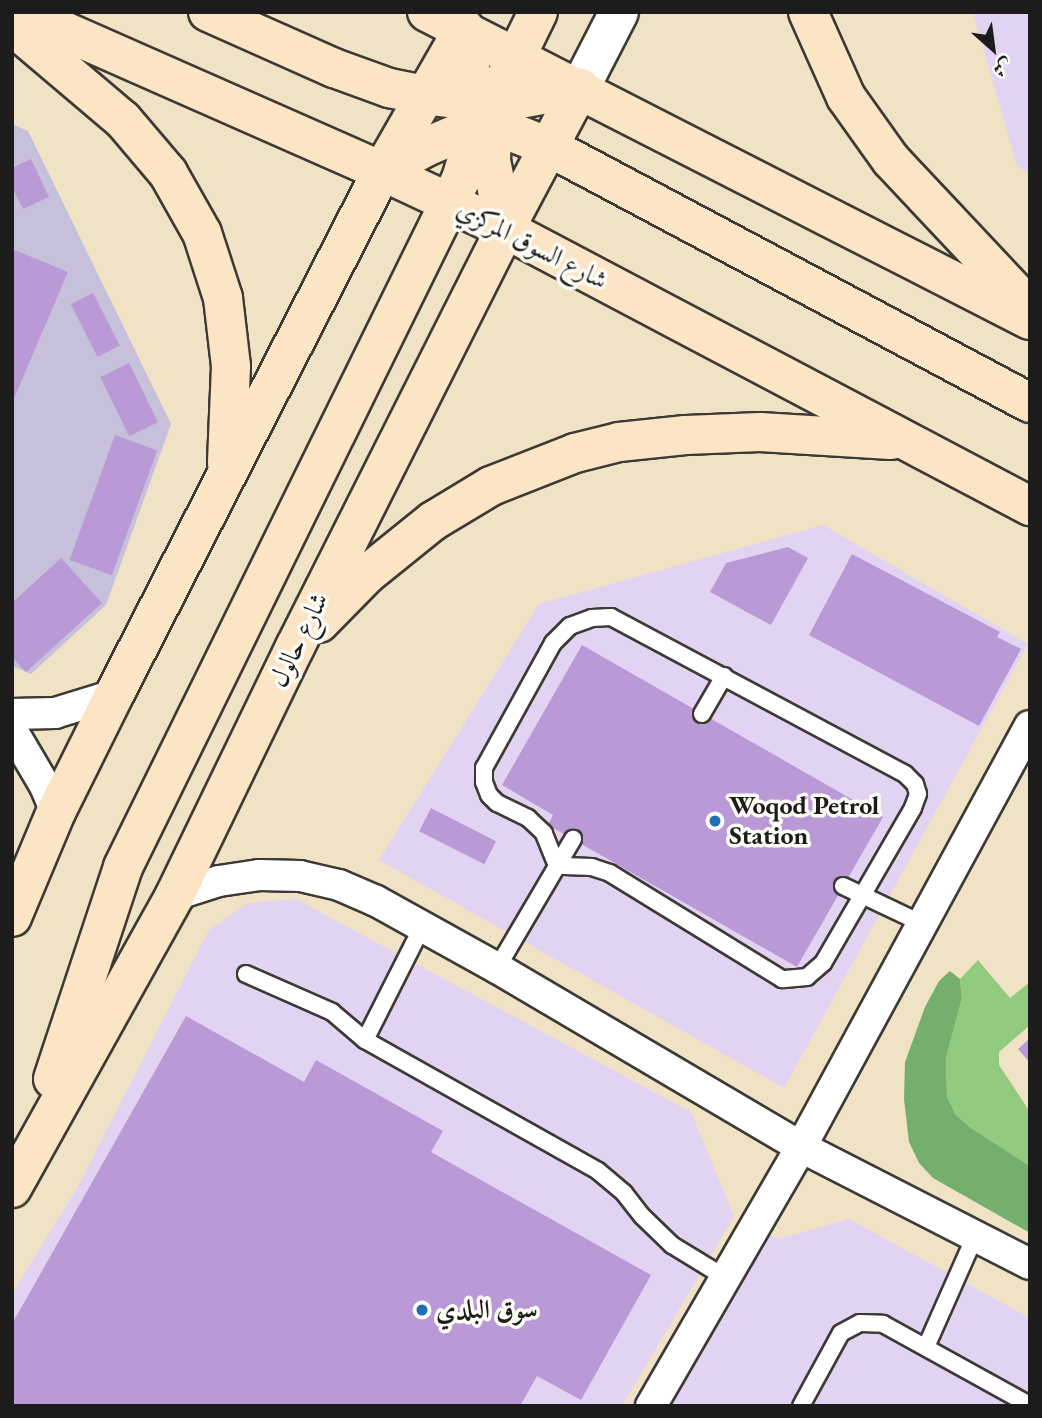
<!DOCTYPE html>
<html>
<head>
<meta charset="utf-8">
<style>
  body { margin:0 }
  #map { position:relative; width:1042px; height:1418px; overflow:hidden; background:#f0e2c4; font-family:"EB Garamond",Amiri,serif }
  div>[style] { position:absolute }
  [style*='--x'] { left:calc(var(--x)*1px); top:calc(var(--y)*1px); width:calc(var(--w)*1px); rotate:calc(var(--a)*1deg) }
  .built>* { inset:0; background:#e3d3f3 }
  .industrial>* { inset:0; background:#c6c0da }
  .green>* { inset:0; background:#92cb7f }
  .forest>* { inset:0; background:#75af6e }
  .building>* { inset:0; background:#b99ad6; transform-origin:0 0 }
  .roads { filter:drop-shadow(2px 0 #3c3a35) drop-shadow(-2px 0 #3c3a35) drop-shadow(0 2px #3c3a35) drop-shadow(0 -2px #3c3a35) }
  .service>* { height:16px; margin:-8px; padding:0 8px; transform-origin:8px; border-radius:8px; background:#fff }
  .minor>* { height:30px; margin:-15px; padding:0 15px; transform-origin:15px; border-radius:15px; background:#fff }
  .tertiary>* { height:38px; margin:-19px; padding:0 19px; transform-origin:19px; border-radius:19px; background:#fff }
  .secondary>* { height:38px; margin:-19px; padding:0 19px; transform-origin:19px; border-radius:19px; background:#fce5c4 }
  .dots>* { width:19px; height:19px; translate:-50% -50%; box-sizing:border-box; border:4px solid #fdfcf7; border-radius:50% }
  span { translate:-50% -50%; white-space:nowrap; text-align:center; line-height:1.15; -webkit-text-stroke:7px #fdfcf7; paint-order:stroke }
  .street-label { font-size:26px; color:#1c1c1c }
  .poi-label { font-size:26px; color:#1c1c1c; font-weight:700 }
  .left { translate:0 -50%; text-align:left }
  .frame { position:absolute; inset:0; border:14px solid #1c1c1c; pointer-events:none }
  .north { position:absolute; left:958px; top:14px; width:70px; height:70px; -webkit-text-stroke:5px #fdfcf7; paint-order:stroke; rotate:152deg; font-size:19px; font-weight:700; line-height:28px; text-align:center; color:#1c1c1c }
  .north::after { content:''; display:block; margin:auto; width:24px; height:32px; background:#1c1c1c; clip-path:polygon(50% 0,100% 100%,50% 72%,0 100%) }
</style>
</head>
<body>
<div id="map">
  <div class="built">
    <div style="clip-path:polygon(973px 12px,1030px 12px,1030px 174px,1017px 166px)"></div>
    <div style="clip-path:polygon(823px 525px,1028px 644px,784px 1088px,379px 860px,539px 604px)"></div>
    <div style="clip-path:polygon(296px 899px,691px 1112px,734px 1216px,622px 1406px,12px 1406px,12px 1294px,77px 1188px,209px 930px,248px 903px)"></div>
    <div style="clip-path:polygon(849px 1219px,1030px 1318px,1030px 1406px,630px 1406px,738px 1221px,778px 1239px)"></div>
  </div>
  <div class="industrial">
    <div style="clip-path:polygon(12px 124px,28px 131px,171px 424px,106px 605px,31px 674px,12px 666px)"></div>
  </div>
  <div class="green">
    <div style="clip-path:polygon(978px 960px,1010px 998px,1030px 982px,1030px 1025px,999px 1052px,999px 1065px,1030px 1112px,1030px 1166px,971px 1128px,956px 1115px,947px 1097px,946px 1058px,962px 998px,960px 979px)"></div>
  </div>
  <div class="forest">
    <div style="clip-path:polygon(950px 971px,960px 979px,962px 998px,946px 1058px,947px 1097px,956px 1115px,971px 1128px,1030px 1166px,1030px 1233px,933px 1178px,919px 1163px,909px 1142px,904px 1099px,905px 1062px,925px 1007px,939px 981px)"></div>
  </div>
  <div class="building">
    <div style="clip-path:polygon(31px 159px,49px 197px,23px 209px,12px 187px,12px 168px)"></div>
    <div style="clip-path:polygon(12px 249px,68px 272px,12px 403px)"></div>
    <div style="left:93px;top:293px;width:59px;height:25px;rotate:63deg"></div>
    <div style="left:129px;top:363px;width:66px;height:32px;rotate:64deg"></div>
    <div style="left:115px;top:435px;width:45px;height:133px;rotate:20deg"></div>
    <div style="clip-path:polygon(788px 547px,808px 558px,771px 625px,710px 592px,726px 563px)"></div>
    <div style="clip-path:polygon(852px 554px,1000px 632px,997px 637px,1021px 649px,979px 726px,809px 635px)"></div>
    <div style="clip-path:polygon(61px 558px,102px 603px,26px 672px,12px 657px,12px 603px)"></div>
    <div style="clip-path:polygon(582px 645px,883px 817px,797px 967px,548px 825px,553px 815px,502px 785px)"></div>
    <div style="left:431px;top:808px;width:73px;height:26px;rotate:27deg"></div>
    <div style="clip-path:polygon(186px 1016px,304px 1082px,316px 1060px,443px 1131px,431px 1152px,651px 1275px,581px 1400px,537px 1376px,520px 1406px,12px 1406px,12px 1324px)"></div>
    <div style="clip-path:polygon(1030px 1038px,1030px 1063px,1018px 1049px)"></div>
  </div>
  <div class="roads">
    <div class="service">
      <div style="--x:611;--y:617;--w:333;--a:28.1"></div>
      <div style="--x:905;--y:774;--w:14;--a:45"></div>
      <div style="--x:915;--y:784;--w:10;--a:73"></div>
      <div style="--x:918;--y:794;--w:15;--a:110"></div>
      <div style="--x:913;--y:808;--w:179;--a:120.1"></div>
      <div style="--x:823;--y:963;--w:21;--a:139"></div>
      <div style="--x:807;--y:977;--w:25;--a:175"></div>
      <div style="--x:782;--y:979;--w:202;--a:-148.4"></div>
      <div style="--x:610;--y:873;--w:19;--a:-162"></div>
      <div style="--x:592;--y:867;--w:35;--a:-178"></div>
      <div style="--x:557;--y:866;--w:35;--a:-112"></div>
      <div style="--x:544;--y:833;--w:22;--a:-137"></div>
      <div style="--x:528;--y:818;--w:34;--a:-154"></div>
      <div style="--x:497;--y:803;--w:11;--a:-135"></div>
      <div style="--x:489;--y:795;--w:14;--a:-111"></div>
      <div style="--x:484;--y:782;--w:14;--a:-90"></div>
      <div style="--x:484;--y:768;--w:143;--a:-61.1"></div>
      <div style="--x:553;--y:643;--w:24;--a:-45"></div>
      <div style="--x:570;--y:626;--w:23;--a:-20"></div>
      <div style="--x:592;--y:618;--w:19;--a:-3"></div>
      <div style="--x:702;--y:714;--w:44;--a:-59.9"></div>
      <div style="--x:843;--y:886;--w:86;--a:25.4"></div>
      <div style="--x:497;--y:968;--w:150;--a:-59.5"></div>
      <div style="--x:246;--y:974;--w:94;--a:23.8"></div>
      <div style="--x:332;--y:1012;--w:43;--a:40.3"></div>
      <div style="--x:365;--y:1040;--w:267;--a:29.3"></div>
      <div style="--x:598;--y:1171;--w:34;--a:40"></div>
      <div style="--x:624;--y:1193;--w:29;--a:52"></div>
      <div style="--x:642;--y:1216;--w:42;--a:44"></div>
      <div style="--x:672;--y:1245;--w:63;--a:31.4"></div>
      <div style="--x:365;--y:1040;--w:127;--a:-63.2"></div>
      <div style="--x:926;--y:1347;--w:124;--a:-66.1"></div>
      <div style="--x:801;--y:1406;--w:83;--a:-61.3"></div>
      <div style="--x:841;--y:1333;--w:21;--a:-28"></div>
      <div style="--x:860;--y:1323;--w:23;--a:2"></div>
      <div style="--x:883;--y:1324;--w:168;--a:28.9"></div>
    </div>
    <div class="minor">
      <div style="--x:12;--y:714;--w:43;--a:-1.3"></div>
      <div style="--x:55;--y:713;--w:62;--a:-17"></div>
      <div style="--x:12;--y:730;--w:65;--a:59.5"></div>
      <div style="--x:45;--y:786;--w:28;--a:67"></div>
      <div style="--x:175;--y:895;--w:46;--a:-17.7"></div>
      <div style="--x:219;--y:881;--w:40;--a:-8.5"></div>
      <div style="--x:259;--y:875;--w:41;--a:1.4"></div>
      <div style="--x:300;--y:876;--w:40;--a:13"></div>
      <div style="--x:339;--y:885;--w:40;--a:23.4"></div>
      <div style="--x:376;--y:901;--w:138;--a:29"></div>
      <div style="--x:497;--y:968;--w:353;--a:30.5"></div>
      <div style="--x:801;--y:1147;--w:257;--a:27.1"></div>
      <div style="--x:651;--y:1406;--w:299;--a:-59.9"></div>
      <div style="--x:801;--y:1147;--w:479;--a:-61.5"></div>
    </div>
    <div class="tertiary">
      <div style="--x:580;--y:88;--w:85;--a:-62.8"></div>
    </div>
    <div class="secondary">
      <div style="--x:21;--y:12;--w:394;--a:23.8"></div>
      <div style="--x:382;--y:171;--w:136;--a:25.2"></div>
      <div style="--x:505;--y:229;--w:594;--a:27.82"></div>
      <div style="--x:208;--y:12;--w:138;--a:24"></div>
      <div style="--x:334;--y:68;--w:59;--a:20"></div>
      <div style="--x:389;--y:88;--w:36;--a:11"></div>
      <div style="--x:424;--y:95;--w:70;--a:7.4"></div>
      <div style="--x:493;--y:104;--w:88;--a:-10.4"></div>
      <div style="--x:427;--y:12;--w:677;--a:27.06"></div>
      <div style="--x:808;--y:12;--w:93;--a:65.9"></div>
      <div style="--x:846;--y:97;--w:77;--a:54.5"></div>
      <div style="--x:891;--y:160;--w:203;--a:46.8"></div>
      <div style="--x:12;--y:26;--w:145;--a:40.3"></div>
      <div style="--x:123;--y:120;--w:70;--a:49.7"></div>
      <div style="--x:168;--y:173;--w:69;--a:60.5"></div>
      <div style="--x:202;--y:233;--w:68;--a:72.1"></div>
      <div style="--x:223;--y:298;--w:68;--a:83.3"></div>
      <div style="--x:231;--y:366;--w:97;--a:92.4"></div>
      <div style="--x:382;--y:171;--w:50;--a:-28.6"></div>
      <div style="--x:426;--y:147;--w:51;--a:-23.1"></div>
      <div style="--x:473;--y:127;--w:41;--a:8.3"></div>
      <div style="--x:514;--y:133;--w:38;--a:22"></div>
      <div style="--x:549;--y:147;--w:545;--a:28.02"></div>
      <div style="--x:505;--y:229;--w:69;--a:-101.6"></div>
      <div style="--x:491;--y:161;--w:57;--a:-88"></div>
      <div style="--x:493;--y:104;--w:102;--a:-63.9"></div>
      <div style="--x:319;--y:623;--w:67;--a:-45.6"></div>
      <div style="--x:366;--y:575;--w:86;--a:-38.9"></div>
      <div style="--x:433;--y:521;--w:68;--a:-31.1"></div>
      <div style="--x:491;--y:486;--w:90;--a:-21.4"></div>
      <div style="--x:575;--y:453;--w:45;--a:-14"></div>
      <div style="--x:619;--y:442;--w:67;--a:-6"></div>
      <div style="--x:686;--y:435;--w:74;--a:-2.3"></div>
      <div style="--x:760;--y:432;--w:131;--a:3.5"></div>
      <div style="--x:12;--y:917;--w:114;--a:-67.3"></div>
      <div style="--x:56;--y:812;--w:131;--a:-63.6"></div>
      <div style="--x:114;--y:695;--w:589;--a:-62.91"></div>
      <div style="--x:382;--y:171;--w:165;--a:-60.2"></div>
      <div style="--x:53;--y:1079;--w:223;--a:-71.7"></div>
      <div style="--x:123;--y:867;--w:767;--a:-63.84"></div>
      <div style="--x:461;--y:179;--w:27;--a:-73"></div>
      <div style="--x:469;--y:153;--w:49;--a:-81.9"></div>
      <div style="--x:476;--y:104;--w:77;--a:-99"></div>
      <div style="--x:12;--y:1188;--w:335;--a:-60.9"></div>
      <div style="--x:175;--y:895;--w:276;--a:-64.2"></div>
      <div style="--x:295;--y:647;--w:468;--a:-63.3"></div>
      <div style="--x:505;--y:229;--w:160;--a:-62"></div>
    </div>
  </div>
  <div class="dots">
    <div style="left:715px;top:821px;background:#1f6fb2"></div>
    <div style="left:422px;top:1310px;background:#1f6fb2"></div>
  </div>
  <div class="street-label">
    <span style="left:532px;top:245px;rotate:27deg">شارع السوق المركزي</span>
    <span style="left:299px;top:640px;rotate:-64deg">شارع حالول</span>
  </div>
  <div class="poi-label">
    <span class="left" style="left:729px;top:821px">Woqod Petrol<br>Station</span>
    <span class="left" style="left:436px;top:1310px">سوق البلدي</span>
  </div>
  <div class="frame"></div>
  <div class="north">ش</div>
</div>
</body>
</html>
